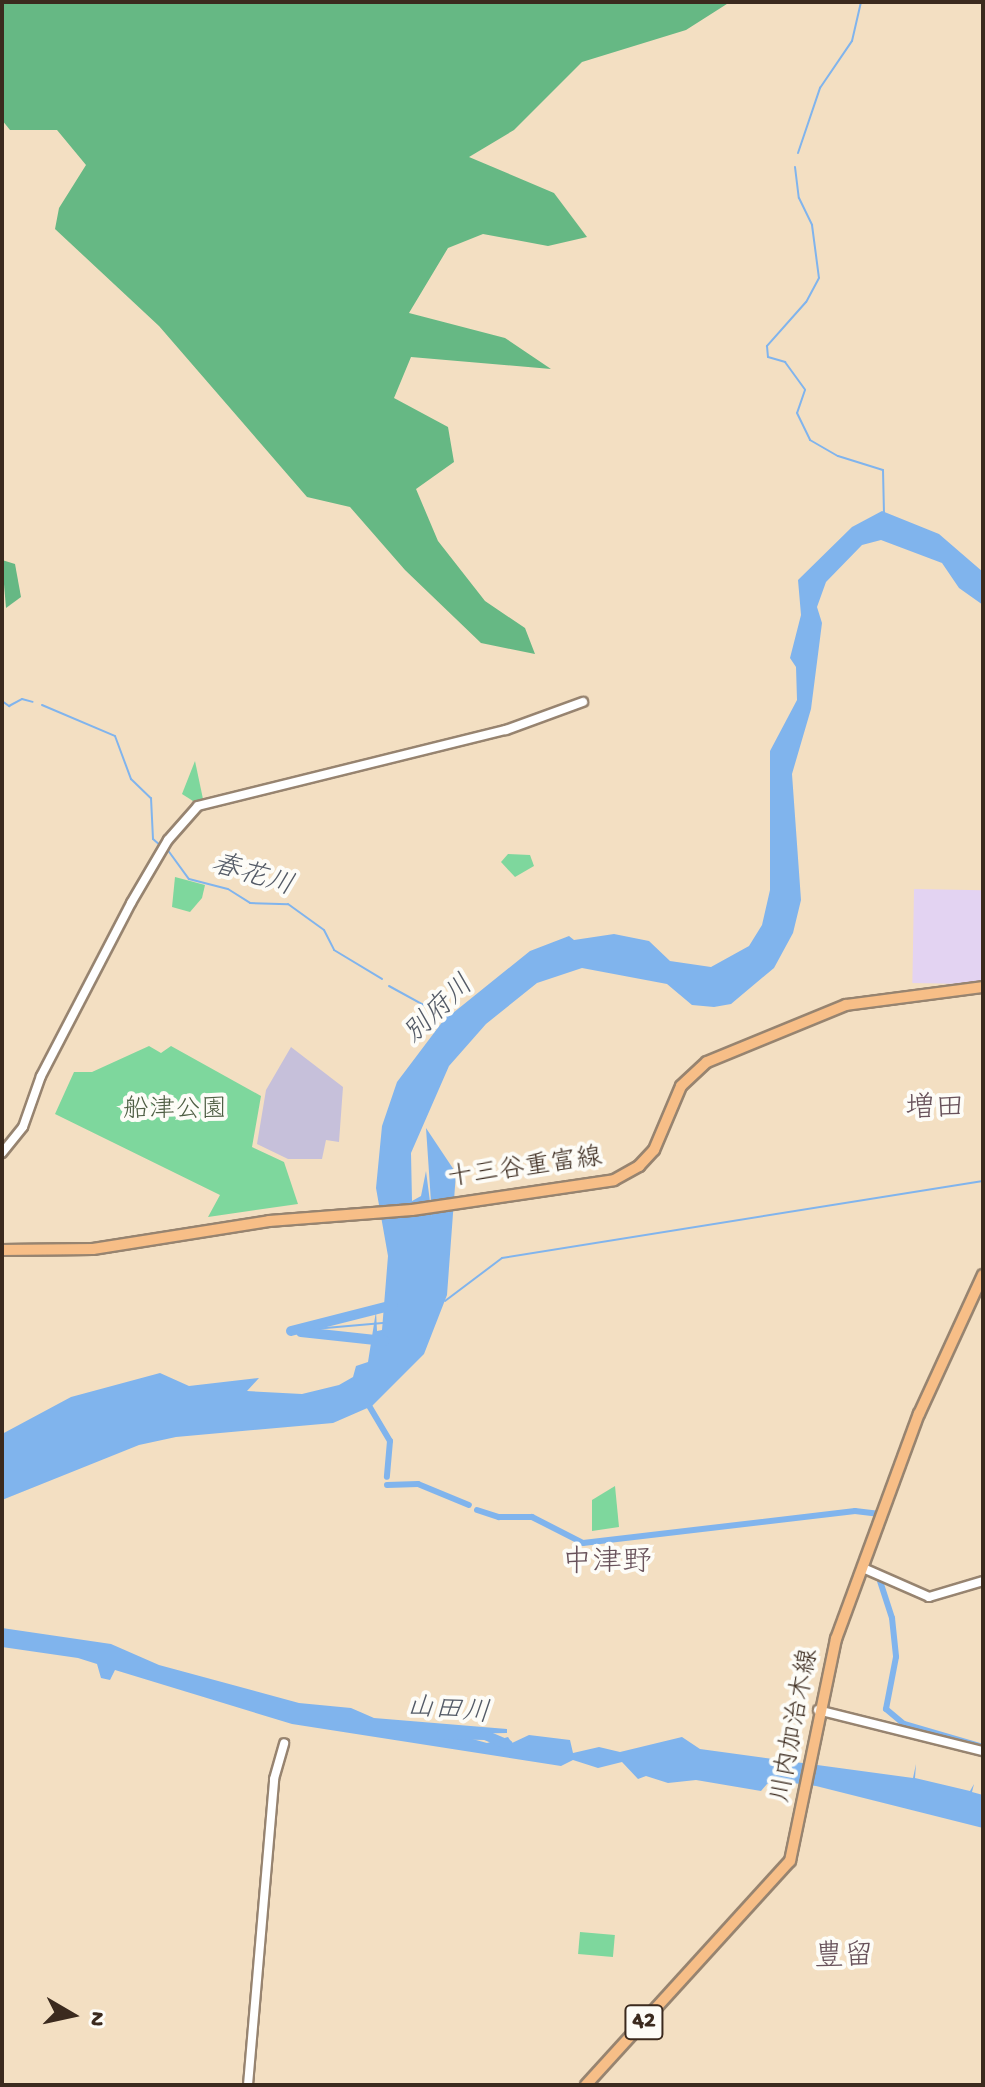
<!DOCTYPE html>
<html>
<head>
<meta charset="utf-8">
<style>
  body { margin:0 }
  #map { position:relative; width:985px; height:2087px; overflow:hidden; background:#f3dfc2; font-family:"Gochi Hand","Klee One",sans-serif }
  div>[style] { position:absolute }
  [style*='--x'] { left:calc(var(--x)*1px); top:calc(var(--y)*1px); width:calc(var(--w)*1px); rotate:calc(var(--a)*1deg) }
  .built>* { inset:0; background:#e3d3f2; transform-origin:0 0 }
  .industrial>* { inset:0; background:#c6c0da }
  .green>* { inset:0; background:#7ed79d; transform-origin:0 0 }
  .forest>* { inset:0; background:#66b884 }
  .water>* { inset:0; background:#80b4ed }
  .stream>* { height:2px; margin:-1px; padding:0 1px; transform-origin:1px; border-radius:1px; background:#80b4ed }
  .canal>* { height:6px; margin:-3px; padding:0 3px; transform-origin:3px; border-radius:3px; background:#80b4ed }
  .river>* { height:10px; margin:-5px; padding:0 5px; transform-origin:5px; border-radius:5px; background:#80b4ed }
  .roads { filter:drop-shadow(2px 0 #978470) drop-shadow(-2px 0 #978470) drop-shadow(0 2px #978470) drop-shadow(0 -2px #978470) }
  .minor>* { height:8px; margin:-4px; padding:0 4px; transform-origin:4px; border-radius:4px; background:#fff }
  .major>* { height:10px; margin:-5px; padding:0 5px; transform-origin:5px; border-radius:5px; background:#f7be87 }
  span { translate:-50% -50%; white-space:nowrap; text-align:center; line-height:1.15; -webkit-text-stroke:8px #fdfcf7; paint-order:stroke }
  .shield-label span { padding:2px 6px; background:#fdfcf7; border:2px solid; border-radius:6px; -webkit-text-stroke-width:0 }
  .shield-label { font-size:24px; color:#3b2a1e; font-weight:700 }
  .park-label { font-size:26px; color:#4f5e44 }
  .street-label { font-size:26px; color:#3b2a1e }
  .water-label { font-size:28px; color:#535a66; font-style:italic }
  .quarter-label { font-size:30px; color:#68525b }
  .frame { position:absolute; inset:0; border:4px solid #3b2a1e; pointer-events:none }
  .north { position:absolute; left:32px; top:1975px; width:80px; height:80px; -webkit-text-stroke:6px #fdfcf7; paint-order:stroke; rotate:99deg; font-size:22px; font-weight:700; line-height:32px; text-align:center; color:#3b2a1e }
  .north::after { content:''; display:block; margin:auto; width:28px; height:36px; background:#3b2a1e; clip-path:polygon(50% 0,100% 100%,50% 72%,0 100%) }
</style>
</head>
<body>
<div id="map">
  <div class="built">
    <div style="left:914px;top:889px;width:69px;height:94px;rotate:1deg"></div>
  </div>
  <div class="industrial">
    <div style="clip-path:polygon(291px 1047px,343px 1087px,339px 1142px,326px 1140px,322px 1159px,288px 1159px,257px 1144px,266px 1090px)"></div>
  </div>
  <div class="green">
    <div style="clip-path:polygon(195px 761px,203px 799px,193px 801px,182px 794px)"></div>
    <div style="clip-path:polygon(508px 854px,530px 855px,534px 866px,515px 877px,501px 862px)"></div>
    <div style="clip-path:polygon(175px 877px,205px 885px,202px 898px,190px 912px,172px 907px)"></div>
    <div style="clip-path:polygon(149px 1046px,161px 1053px,171px 1046px,261px 1096px,252px 1147px,284px 1162px,298px 1204px,208px 1217px,220px 1195px,55px 1114px,74px 1072px,92px 1072px)"></div>
    <div style="clip-path:polygon(615px 1486px,619px 1527px,592px 1531px,592px 1500px)"></div>
    <div style="left:580px;top:1932px;width:35px;height:22px;rotate:5deg"></div>
  </div>
  <div class="forest">
    <div style="clip-path:polygon(2px 2px,730px 2px,686px 30px,582px 62px,514px 130px,469px 157px,554px 193px,587px 237px,548px 246px,483px 234px,448px 248px,409px 313px,505px 338px,551px 369px,411px 357px,394px 398px,448px 427px,454px 462px,416px 489px,438px 541px,485px 601px,525px 628px,535px 654px,481px 643px,405px 570px,350px 507px,307px 497px,159px 326px,55px 229px,59px 208px,86px 165px,57px 130px,10px 130px,2px 120px)"></div>
    <div style="clip-path:polygon(2px 560px,15px 564px,21px 597px,6px 608px)"></div>
  </div>
  <div class="water">
    <div style="clip-path:polygon(882px 511px,939px 534px,983px 572px,983px 605px,959px 588px,942px 563px,881px 540px,862px 545px,826px 582px,817px 607px,822px 623px,811px 709px,792px 774px,801px 900px,793px 933px,774px 968px,731px 1004px,714px 1007px,692px 1005px,667px 984px,582px 968px,537px 983px,486px 1024px,449px 1066px,411px 1153px,412px 1201px,421px 1196px,426px 1171px,432px 1217px,426px 1128px,456px 1173px,447px 1295px,424px 1354px,372px 1406px,333px 1423px,176px 1437px,139px 1445px,2px 1500px,2px 1434px,71px 1397px,160px 1373px,189px 1386px,259px 1378px,247px 1391px,302px 1394px,339px 1385px,353px 1377px,356px 1366px,368px 1362px,376px 1311px,377px 1331px,382px 1330px,388px 1256px,376px 1188px,382px 1126px,397px 1082px,443px 1021px,439px 1014px,453px 1013px,530px 951px,569px 936px,574px 940px,614px 934px,649px 941px,670px 961px,711px 967px,749px 946px,762px 925px,770px 890px,770px 751px,797px 700px,796px 667px,790px 658px,801px 615px,798px 580px,852px 527px)"></div>
    <div style="clip-path:polygon(2px 1628px,111px 1644px,159px 1665px,299px 1703px,351px 1708px,374px 1718px,507px 1729px,507px 1733px,454px 1734px,487px 1743px,508px 1737px,512px 1743px,529px 1735px,570px 1740px,573px 1753px,599px 1747px,620px 1752px,682px 1737px,700px 1749px,913px 1778px,916px 1764px,915px 1778px,970px 1791px,974px 1784px,972px 1792px,983px 1795px,983px 1828px,816px 1786px,785px 1782px,767px 1784px,761px 1791px,696px 1780px,668px 1783px,646px 1776px,638px 1779px,622px 1762px,598px 1768px,573px 1760px,561px 1766px,292px 1724px,115px 1670px,110px 1680px,101px 1678px,97px 1664px,78px 1658px,2px 1647px)"></div>
  </div>
  <div class="stream">
    <div style="--x:798;--y:153;--w:69;--a:-71.3"></div>
    <div style="--x:820;--y:88;--w:57;--a:-55.8"></div>
    <div style="--x:852;--y:41;--w:40;--a:-77"></div>
    <div style="--x:795;--y:167;--w:31;--a:83"></div>
    <div style="--x:799;--y:198;--w:30;--a:64"></div>
    <div style="--x:812;--y:225;--w:53;--a:82.5"></div>
    <div style="--x:819;--y:278;--w:27;--a:118"></div>
    <div style="--x:806;--y:302;--w:59;--a:131.6"></div>
    <div style="--x:767;--y:346;--w:11;--a:85"></div>
    <div style="--x:768;--y:357;--w:18;--a:16"></div>
    <div style="--x:785;--y:362;--w:34;--a:54"></div>
    <div style="--x:805;--y:390;--w:24;--a:109"></div>
    <div style="--x:797;--y:413;--w:30;--a:64"></div>
    <div style="--x:810;--y:440;--w:32;--a:30"></div>
    <div style="--x:838;--y:456;--w:47;--a:17.3"></div>
    <div style="--x:883;--y:470;--w:44;--a:88.7"></div>
    <div style="--x:2;--y:701;--w:9;--a:36"></div>
    <div style="--x:9;--y:706;--w:15;--a:-28"></div>
    <div style="--x:22;--y:699;--w:11;--a:15"></div>
    <div style="--x:42;--y:705;--w:79;--a:23"></div>
    <div style="--x:115;--y:736;--w:46;--a:69.6"></div>
    <div style="--x:131;--y:779;--w:28;--a:44"></div>
    <div style="--x:151;--y:798;--w:41;--a:87.2"></div>
    <div style="--x:153;--y:839;--w:11;--a:41"></div>
    <div style="--x:167;--y:849;--w:37;--a:54"></div>
    <div style="--x:189;--y:879;--w:40;--a:14.4"></div>
    <div style="--x:228;--y:889;--w:26;--a:32"></div>
    <div style="--x:250;--y:903;--w:38;--a:2"></div>
    <div style="--x:288;--y:904;--w:44;--a:35.8"></div>
    <div style="--x:324;--y:930;--w:22;--a:63"></div>
    <div style="--x:334;--y:950;--w:56;--a:31.1"></div>
    <div style="--x:389;--y:986;--w:58;--a:28.8"></div>
    <div style="--x:445;--y:1301;--w:71;--a:-37"></div>
    <div style="--x:502;--y:1258;--w:487;--a:-9.1"></div>
    <div style="--x:291;--y:1331;--w:92;--a:-5"></div>
  </div>
  <div class="canal">
    <div style="--x:368;--y:1404;--w:43;--a:59.3"></div>
    <div style="--x:390;--y:1441;--w:36;--a:95"></div>
    <div style="--x:387;--y:1485;--w:31;--a:-2"></div>
    <div style="--x:418;--y:1484;--w:55;--a:22.4"></div>
    <div style="--x:477;--y:1510;--w:23;--a:18"></div>
    <div style="--x:499;--y:1517;--w:33;--a:0"></div>
    <div style="--x:532;--y:1517;--w:57;--a:27"></div>
    <div style="--x:583;--y:1543;--w:274;--a:-6.7"></div>
    <div style="--x:855;--y:1511;--w:23;--a:7"></div>
    <div style="--x:878;--y:1514;--w:5;--a:112"></div>
    <div style="--x:880;--y:1581;--w:39;--a:72"></div>
    <div style="--x:892;--y:1618;--w:39;--a:84"></div>
    <div style="--x:896;--y:1657;--w:53;--a:100.9"></div>
    <div style="--x:886;--y:1709;--w:23;--a:40"></div>
    <div style="--x:904;--y:1724;--w:82;--a:16.2"></div>
  </div>
  <div class="river">
    <div style="--x:291;--y:1331;--w:105;--a:-14.3"></div>
    <div style="--x:301;--y:1332;--w:84;--a:6.1"></div>
    <div style="--x:442;--y:1734;--w:43;--a:1.3"></div>
    <div style="--x:485;--y:1735;--w:25;--a:23"></div>
  </div>
  <div class="roads">
    <div class="minor">
      <div style="--x:2;--y:1153;--w:33;--a:-51"></div>
      <div style="--x:23;--y:1127;--w:54;--a:-70.6"></div>
      <div style="--x:41;--y:1076;--w:195;--a:-62.5"></div>
      <div style="--x:131;--y:903;--w:73;--a:-59.6"></div>
      <div style="--x:168;--y:840;--w:45;--a:-48.6"></div>
      <div style="--x:198;--y:806;--w:317;--a:-13.9"></div>
      <div style="--x:506;--y:730;--w:82;--a:-20"></div>
      <div style="--x:863;--y:1568;--w:72;--a:23.7"></div>
      <div style="--x:929;--y:1597;--w:56;--a:-16.5"></div>
      <div style="--x:818;--y:1710;--w:170;--a:14"></div>
      <div style="--x:248;--y:2085;--w:307;--a:-85.1"></div>
      <div style="--x:274;--y:1779;--w:37;--a:-74"></div>
    </div>
    <div class="major">
      <div style="--x:2;--y:1250;--w:91;--a:-0.6"></div>
      <div style="--x:93;--y:1249;--w:178;--a:-9"></div>
      <div style="--x:269;--y:1221;--w:143;--a:-4.4"></div>
      <div style="--x:412;--y:1210;--w:204;--a:-8.4"></div>
      <div style="--x:614;--y:1180;--w:29;--a:-29"></div>
      <div style="--x:639;--y:1166;--w:22;--a:-47"></div>
      <div style="--x:654;--y:1150;--w:69;--a:-67.1"></div>
      <div style="--x:681;--y:1086;--w:35;--a:-43"></div>
      <div style="--x:707;--y:1062;--w:150;--a:-22.3"></div>
      <div style="--x:846;--y:1005;--w:138;--a:-7.5"></div>
      <div style="--x:586;--y:2085;--w:303;--a:-47.7"></div>
      <div style="--x:790;--y:1861;--w:227;--a:-78.3"></div>
      <div style="--x:836;--y:1639;--w:240;--a:-69.8"></div>
      <div style="--x:919;--y:1414;--w:153;--a:-65.3"></div>
    </div>
  </div>
  <div class="shield-label">
    <span style="left:644px;top:2022px">42</span>
  </div>
  <div class="park-label">
    <span style="left:175px;top:1112px">船津公園</span>
  </div>
  <div class="street-label">
    <span style="left:525px;top:1170px;rotate:-8deg">十三谷重富線</span>
    <span style="left:797px;top:1726px;rotate:-79deg">川内加治木線</span>
  </div>
  <div class="water-label">
    <span style="left:252px;top:877px;rotate:17deg">春花川</span>
    <span style="left:440px;top:1011px;rotate:-44deg">別府川</span>
    <span style="left:448px;top:1712px;rotate:5deg">山田川</span>
  </div>
  <div class="quarter-label">
    <span style="left:935px;top:1111px">増田</span>
    <span style="left:607px;top:1565px">中津野</span>
    <span style="left:844px;top:1959px">豊留</span>
  </div>
  <div class="frame"></div>
  <div class="north">N</div>
</div>
</body>
</html>
